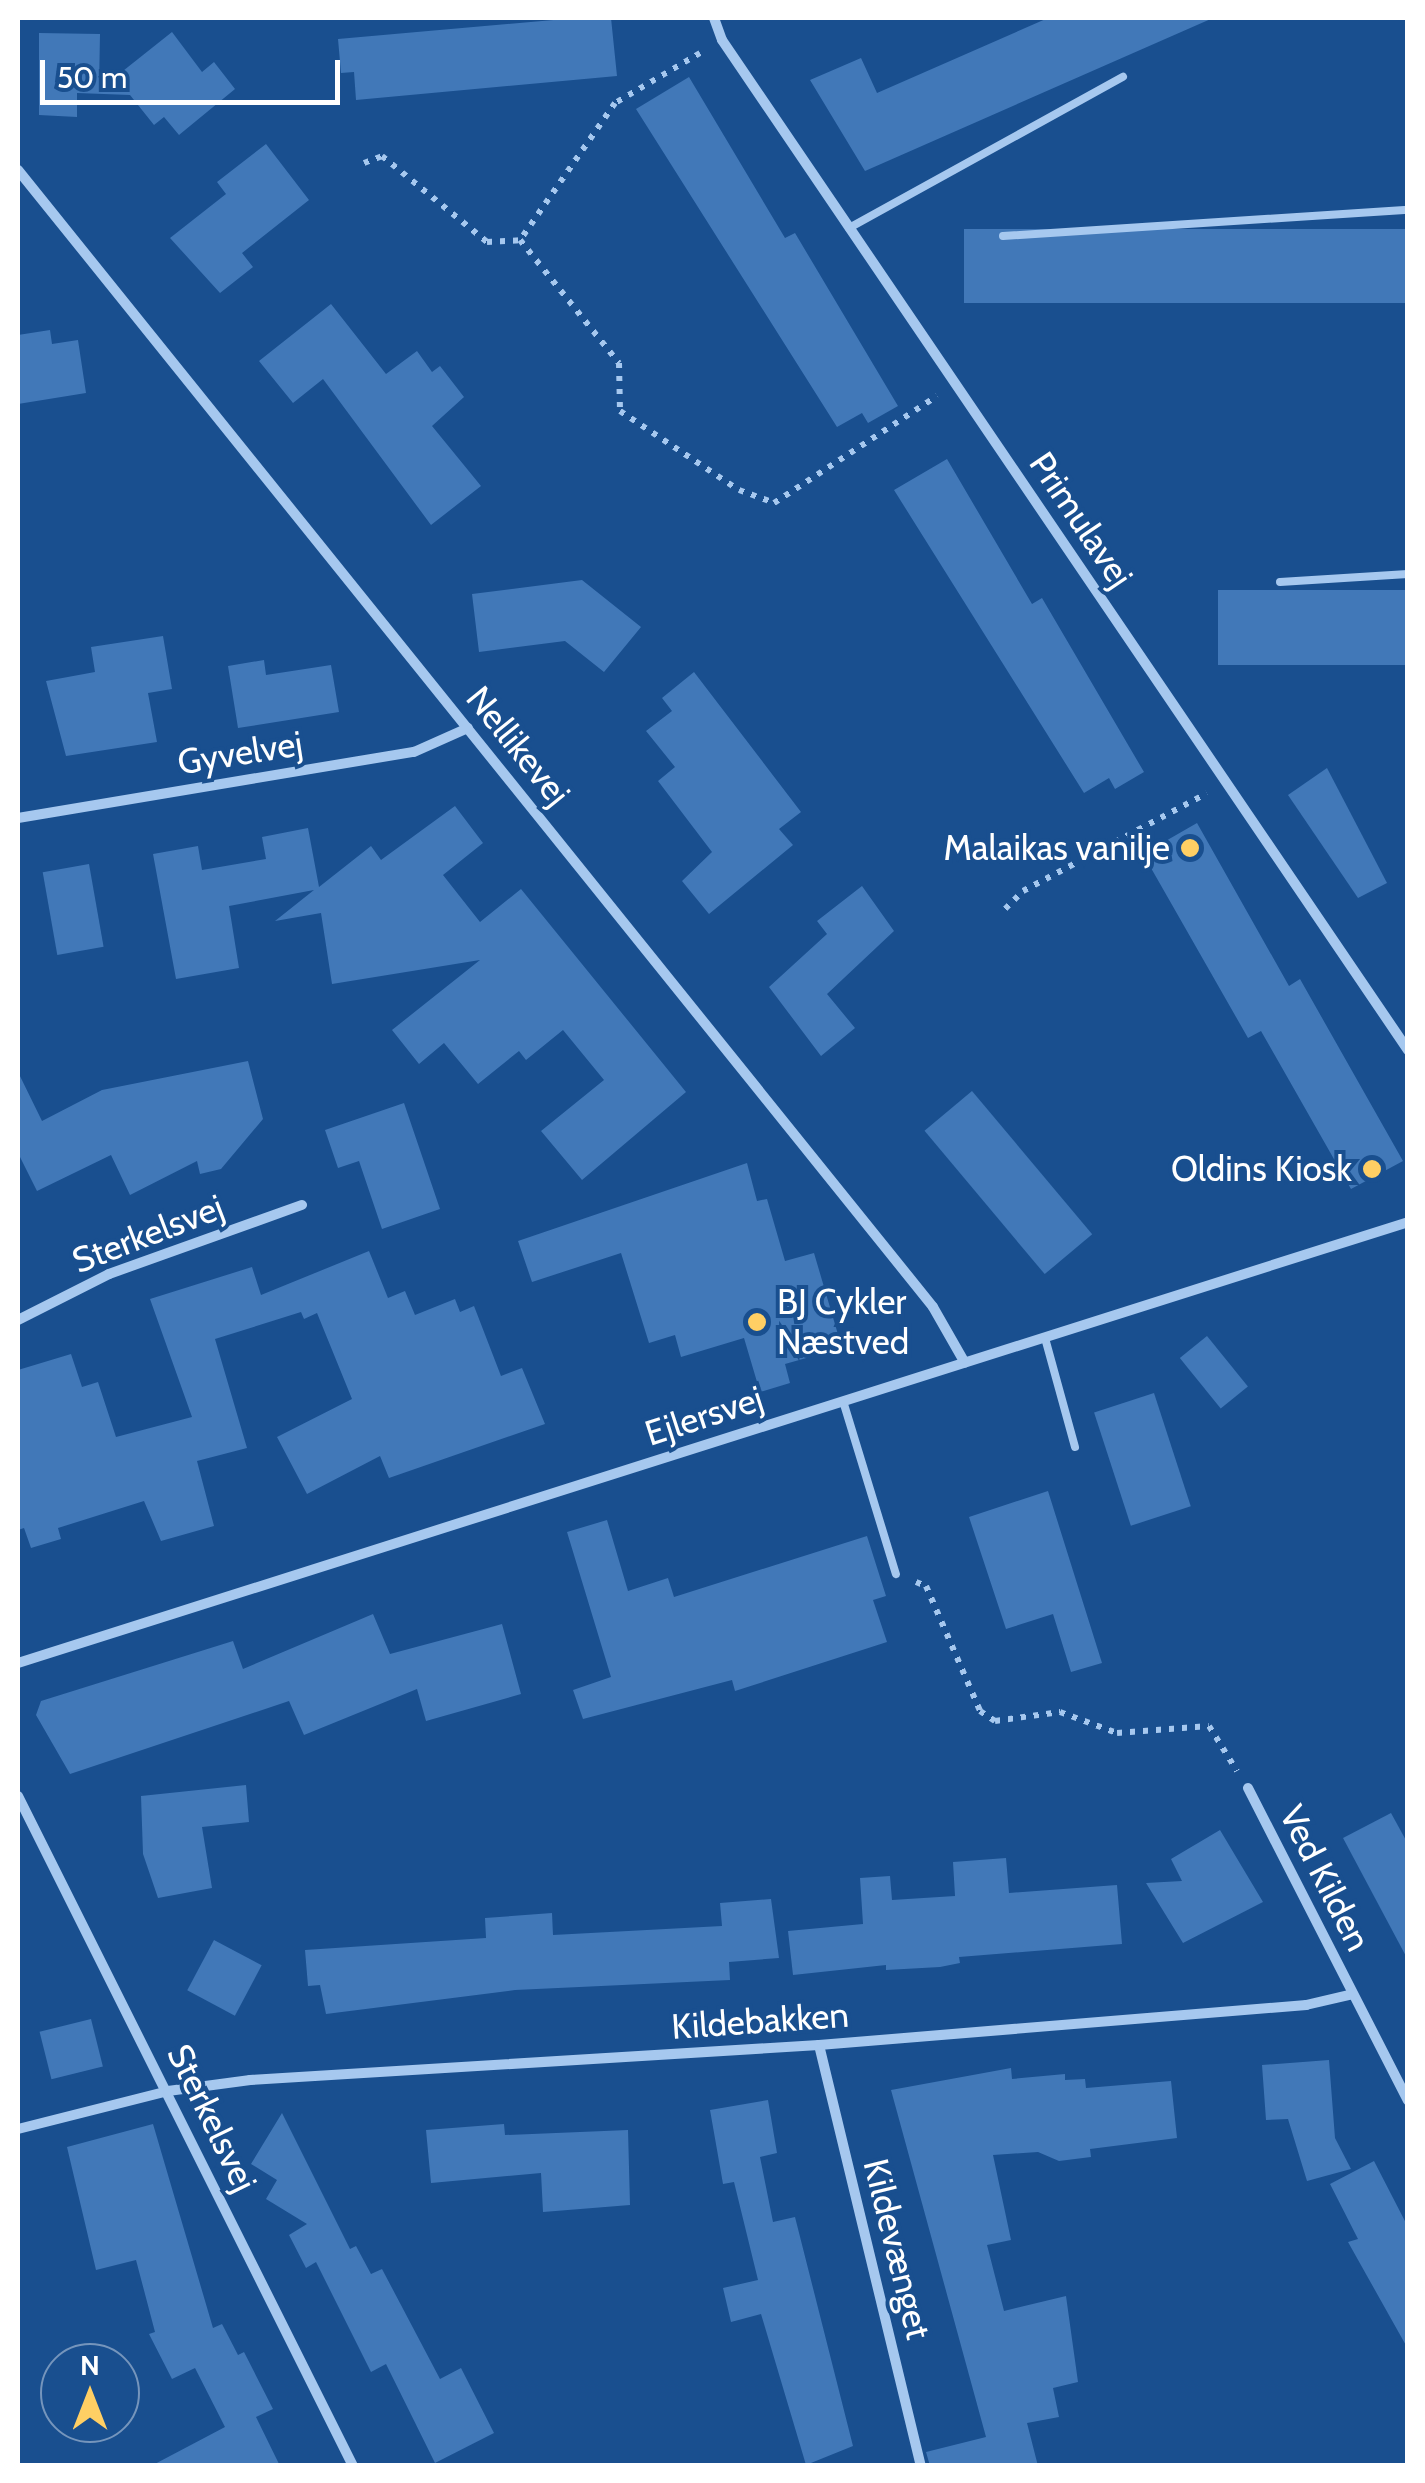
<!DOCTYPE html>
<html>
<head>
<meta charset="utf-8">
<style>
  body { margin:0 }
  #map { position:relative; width:1425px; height:2483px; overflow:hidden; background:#194f8f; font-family:Cabin,sans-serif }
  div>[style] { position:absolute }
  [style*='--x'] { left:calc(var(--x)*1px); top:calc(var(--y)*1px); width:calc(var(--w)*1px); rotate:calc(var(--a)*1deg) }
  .building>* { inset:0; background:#4178b8; transform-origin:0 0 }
  .path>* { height:6px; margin-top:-3px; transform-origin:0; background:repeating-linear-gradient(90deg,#a6c8ef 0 5px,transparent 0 13px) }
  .lane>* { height:8px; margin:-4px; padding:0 4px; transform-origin:4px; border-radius:4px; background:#a6c8ef }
  .street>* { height:10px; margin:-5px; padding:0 5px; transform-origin:5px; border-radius:5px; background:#a6c8ef }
  .dots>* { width:28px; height:28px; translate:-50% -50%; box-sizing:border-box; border:5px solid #194f8f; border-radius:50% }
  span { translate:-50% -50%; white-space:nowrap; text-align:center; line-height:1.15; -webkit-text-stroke:8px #194f8f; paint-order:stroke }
  .street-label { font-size:35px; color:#fff }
  .poi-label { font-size:35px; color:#fff }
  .right { translate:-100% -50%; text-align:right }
  .left { translate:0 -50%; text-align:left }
  .frame { position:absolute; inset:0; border:20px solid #fff; pointer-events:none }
  .north { position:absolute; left:40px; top:2343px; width:100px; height:100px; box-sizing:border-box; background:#194f8f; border:2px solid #7595bc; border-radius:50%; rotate:0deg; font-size:28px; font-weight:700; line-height:40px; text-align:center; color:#fff }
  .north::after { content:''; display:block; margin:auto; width:35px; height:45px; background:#ffcf64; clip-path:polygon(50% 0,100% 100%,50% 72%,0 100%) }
  .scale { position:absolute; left:40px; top:60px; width:300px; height:45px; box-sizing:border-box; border:5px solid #fff; border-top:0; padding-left:12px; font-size:30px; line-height:35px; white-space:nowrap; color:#fff; -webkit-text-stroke:8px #194f8f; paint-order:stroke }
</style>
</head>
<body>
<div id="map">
  <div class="building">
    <div style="clip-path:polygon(576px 18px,611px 18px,617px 76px,356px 100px,354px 72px,341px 73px,338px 39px)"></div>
    <div style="clip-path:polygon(1048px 18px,1213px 18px,865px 171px,810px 80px,861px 58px,877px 93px)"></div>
    <div style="clip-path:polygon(172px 32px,202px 72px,214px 62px,235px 89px,179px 135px,164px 117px,154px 125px,130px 95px,77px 93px,77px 117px,39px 115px,39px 33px,100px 34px,99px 90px)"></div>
    <div style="clip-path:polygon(689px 77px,785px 238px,795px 233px,898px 406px,868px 423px,862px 413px,837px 427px,636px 109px)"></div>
    <div style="clip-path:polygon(266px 144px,309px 200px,242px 253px,253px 267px,220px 293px,170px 238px,226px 194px,217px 182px)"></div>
    <div style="left:1408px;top:229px;width:74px;height:444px;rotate:90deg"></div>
    <div style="clip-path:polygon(331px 304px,386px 374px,417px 351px,432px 372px,440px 366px,464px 397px,432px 426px,481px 486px,431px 525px,323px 379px,293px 403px,259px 361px)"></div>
    <div style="clip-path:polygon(50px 330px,52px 344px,78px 340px,86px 393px,18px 404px,18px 335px)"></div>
    <div style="clip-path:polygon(947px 459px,1032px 604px,1042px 598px,1144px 772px,1115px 789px,1109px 778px,1084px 793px,894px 490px)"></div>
    <div style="clip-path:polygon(582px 580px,641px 627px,604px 672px,565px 641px,479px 652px,472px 594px)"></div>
    <div style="left:1408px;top:590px;width:75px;height:190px;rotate:90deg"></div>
    <div style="clip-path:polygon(163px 636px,172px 689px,148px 693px,157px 742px,66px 756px,46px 681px,95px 672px,91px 647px)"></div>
    <div style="clip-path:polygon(264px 660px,266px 675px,331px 665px,339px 712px,238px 728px,228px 666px)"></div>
    <div style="clip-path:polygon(694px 672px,801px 812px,779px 829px,793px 845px,709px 914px,682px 881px,712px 852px,658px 781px,675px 767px,646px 731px,672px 711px,662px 698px)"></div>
    <div style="clip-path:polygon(1327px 768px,1387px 883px,1358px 898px,1288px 795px)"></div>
    <div style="clip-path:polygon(455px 806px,483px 843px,443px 875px,480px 922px,521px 889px,686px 1092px,582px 1180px,541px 1131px,604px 1080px,563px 1030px,526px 1060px,519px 1051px,478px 1084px,444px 1043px,419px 1064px,392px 1030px,480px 960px,332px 984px,321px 913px,275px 921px,314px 890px,229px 906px,239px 968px,176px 979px,153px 854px,198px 846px,202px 870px,266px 859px,262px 837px,308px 828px,319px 887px,371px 846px,381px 860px)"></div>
    <div style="clip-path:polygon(1197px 823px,1289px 986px,1300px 979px,1403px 1161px,1351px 1189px,1261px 1031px,1248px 1038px,1143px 854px)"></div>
    <div style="left:89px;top:864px;width:84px;height:47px;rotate:80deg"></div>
    <div style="clip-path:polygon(862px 886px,894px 931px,827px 994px,855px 1028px,821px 1056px,769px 987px,827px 934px,817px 921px)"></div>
    <div style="clip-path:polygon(248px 1061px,263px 1119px,221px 1169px,200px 1174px,197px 1161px,130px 1195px,111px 1155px,37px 1191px,18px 1153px,18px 1072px,42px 1121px,102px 1090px)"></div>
    <div style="left:972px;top:1091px;width:187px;height:62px;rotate:50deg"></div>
    <div style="clip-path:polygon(404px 1103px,440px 1209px,382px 1229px,359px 1161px,338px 1168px,325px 1130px)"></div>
    <div style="clip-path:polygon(747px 1163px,757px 1201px,767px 1199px,785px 1261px,814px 1253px,842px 1348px,785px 1364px,790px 1383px,760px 1392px,744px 1338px,681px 1357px,675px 1335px,649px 1343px,621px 1253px,532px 1282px,518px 1241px)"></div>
    <div style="clip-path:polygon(369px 1251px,388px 1298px,405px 1291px,415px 1315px,455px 1299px,460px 1312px,474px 1306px,501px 1376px,522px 1368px,545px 1424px,389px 1478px,380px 1456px,307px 1494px,277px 1437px,352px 1399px,317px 1313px,304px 1319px,301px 1312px,215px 1339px,247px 1448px,197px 1461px,214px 1526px,161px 1541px,144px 1501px,58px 1528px,61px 1539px,31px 1548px,24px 1528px,18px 1530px,18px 1370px,71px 1354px,82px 1387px,98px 1382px,116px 1437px,192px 1417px,150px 1299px,252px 1267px,261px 1295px)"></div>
    <div style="left:1207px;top:1336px;width:65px;height:35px;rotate:51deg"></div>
    <div style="left:1154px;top:1393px;width:119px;height:63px;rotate:72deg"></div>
    <div style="clip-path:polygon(1048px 1491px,1102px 1663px,1071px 1672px,1053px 1614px,1006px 1629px,969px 1517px)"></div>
    <div style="clip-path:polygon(607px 1520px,628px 1591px,668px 1578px,674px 1597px,867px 1536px,886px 1596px,873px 1600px,887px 1642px,735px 1691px,732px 1680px,583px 1719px,573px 1690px,611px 1677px,567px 1532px)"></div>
    <div style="clip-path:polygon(373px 1614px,390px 1654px,502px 1624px,521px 1694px,426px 1721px,417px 1689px,304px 1735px,289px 1701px,70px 1774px,36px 1715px,41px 1701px,233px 1641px,243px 1669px)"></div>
    <div style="clip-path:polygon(246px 1785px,249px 1822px,202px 1827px,212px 1888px,158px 1898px,143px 1854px,141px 1796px)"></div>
    <div style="clip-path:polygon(1391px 1813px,1408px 1844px,1408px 1960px,1343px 1838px)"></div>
    <div style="clip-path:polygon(1220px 1830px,1263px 1902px,1183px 1943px,1146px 1883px,1182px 1881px,1171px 1859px)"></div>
    <div style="clip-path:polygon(1006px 1858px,1009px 1893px,1117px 1885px,1122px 1944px,959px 1957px,960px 1963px,940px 1967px,886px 1970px,886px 1965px,793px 1975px,788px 1931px,863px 1924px,860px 1878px,890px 1876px,892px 1900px,955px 1896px,953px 1862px)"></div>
    <div style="clip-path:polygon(771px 1899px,779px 1958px,729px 1962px,730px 1980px,515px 1990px,326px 2014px,320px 1985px,308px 1986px,305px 1950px,486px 1938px,485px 1918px,552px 1913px,553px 1935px,722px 1926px,720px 1903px)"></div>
    <div style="left:214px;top:1940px;width:54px;height:57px;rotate:28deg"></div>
    <div style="left:91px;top:2019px;width:49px;height:53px;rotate:76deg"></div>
    <div style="clip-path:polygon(1329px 2060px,1335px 2138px,1351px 2169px,1307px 2181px,1288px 2119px,1266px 2120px,1262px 2065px)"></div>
    <div style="clip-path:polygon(1011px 2068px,1012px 2079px,1065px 2074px,1065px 2080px,1085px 2079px,1086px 2088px,1171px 2081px,1177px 2138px,1090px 2149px,1091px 2157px,1059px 2161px,1038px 2152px,993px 2155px,1011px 2240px,987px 2245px,1004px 2311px,1066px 2296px,1078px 2382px,1053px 2388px,1059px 2417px,1027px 2423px,1038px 2466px,930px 2466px,926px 2452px,986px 2437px,891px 2090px)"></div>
    <div style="clip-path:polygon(768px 2100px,777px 2153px,760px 2157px,773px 2222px,795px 2217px,853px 2446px,806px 2465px,761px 2314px,731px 2322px,723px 2288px,758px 2280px,734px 2182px,723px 2184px,710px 2110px)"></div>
    <div style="clip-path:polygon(282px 2113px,350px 2249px,356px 2246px,371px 2274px,382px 2269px,440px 2379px,461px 2368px,494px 2433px,435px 2463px,386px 2364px,371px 2372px,316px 2262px,306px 2268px,289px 2235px,307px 2224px,266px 2199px,277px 2180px,251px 2164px)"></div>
    <div style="clip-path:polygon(153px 2124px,213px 2328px,222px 2324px,238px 2355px,244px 2352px,273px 2409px,256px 2417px,280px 2466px,151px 2466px,225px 2427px,195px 2368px,172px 2379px,149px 2334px,155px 2332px,136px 2260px,96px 2270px,67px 2147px)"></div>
    <div style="clip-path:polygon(504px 2124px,505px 2135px,628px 2130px,630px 2205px,543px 2212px,541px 2173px,431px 2183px,426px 2130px)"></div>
    <div style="clip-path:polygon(1374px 2161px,1408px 2227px,1408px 2349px,1348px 2242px,1358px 2239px,1330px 2184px)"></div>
  </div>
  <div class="path">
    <div style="--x:700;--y:53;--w:99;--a:149.5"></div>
    <div style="--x:615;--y:103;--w:167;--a:124.7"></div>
    <div style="--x:520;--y:240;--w:158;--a:51.2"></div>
    <div style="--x:619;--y:363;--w:48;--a:88.8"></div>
    <div style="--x:620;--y:411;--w:143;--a:33.6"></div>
    <div style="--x:739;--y:490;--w:37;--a:20"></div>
    <div style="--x:774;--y:503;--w:195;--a:-33.3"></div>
    <div style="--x:364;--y:163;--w:19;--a:-21"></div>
    <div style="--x:382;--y:156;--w:136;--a:39.3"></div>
    <div style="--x:487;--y:242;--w:33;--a:-3"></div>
    <div style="--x:1005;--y:909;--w:25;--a:-45"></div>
    <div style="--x:1023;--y:891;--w:208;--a:-28"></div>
    <div style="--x:916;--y:1582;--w:11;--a:22"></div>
    <div style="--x:926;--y:1586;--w:136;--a:66.6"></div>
    <div style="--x:980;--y:1711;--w:18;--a:34"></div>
    <div style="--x:995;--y:1721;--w:66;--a:-7.9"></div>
    <div style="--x:1060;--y:1712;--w:61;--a:20.2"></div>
    <div style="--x:1117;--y:1733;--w:92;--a:-4.4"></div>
    <div style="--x:1209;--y:1726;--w:53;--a:58.1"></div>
  </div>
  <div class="lane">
    <div style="--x:849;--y:228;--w:313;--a:-28.9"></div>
    <div style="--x:1003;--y:236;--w:406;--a:-3.7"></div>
    <div style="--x:1280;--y:582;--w:128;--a:-3.6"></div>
    <div style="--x:1045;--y:1338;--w:113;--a:74.6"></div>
    <div style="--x:843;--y:1401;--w:181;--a:73"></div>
  </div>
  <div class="street">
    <div style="--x:714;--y:18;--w:23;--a:70"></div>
    <div style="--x:722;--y:40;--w:1221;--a:55.82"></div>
    <div style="--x:18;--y:170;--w:1459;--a:51.17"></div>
    <div style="--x:933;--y:1307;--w:64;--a:60.3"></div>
    <div style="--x:18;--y:818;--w:401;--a:-9.5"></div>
    <div style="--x:414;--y:752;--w:59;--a:-24"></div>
    <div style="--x:18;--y:1320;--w:102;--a:-26.8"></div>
    <div style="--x:109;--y:1274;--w:205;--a:-19.7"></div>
    <div style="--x:18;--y:1663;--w:1458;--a:-17.6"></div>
    <div style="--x:1248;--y:1788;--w:351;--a:62.9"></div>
    <div style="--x:18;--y:1796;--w:749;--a:63.43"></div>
    <div style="--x:819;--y:2045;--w:433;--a:76.4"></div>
    <div style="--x:18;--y:2129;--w:155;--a:-14.2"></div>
    <div style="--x:168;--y:2091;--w:83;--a:-7.6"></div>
    <div style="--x:250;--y:2080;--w:570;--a:-3.52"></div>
    <div style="--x:819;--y:2045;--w:489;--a:-4.7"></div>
    <div style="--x:1306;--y:2005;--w:48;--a:-13.2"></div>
  </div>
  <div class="dots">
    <div style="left:1190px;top:848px;background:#ffcf64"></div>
    <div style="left:1372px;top:1169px;background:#ffcf64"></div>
    <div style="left:757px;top:1322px;background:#ffcf64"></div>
  </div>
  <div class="street-label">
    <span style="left:1081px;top:520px;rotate:56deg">Primulavej</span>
    <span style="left:518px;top:746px;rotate:51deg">Nellikevej</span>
    <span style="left:240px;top:753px;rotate:-9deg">Gyvelvej</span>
    <span style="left:148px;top:1234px;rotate:-21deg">Sterkelsvej</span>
    <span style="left:704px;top:1416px;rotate:-18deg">Ejlersvej</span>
    <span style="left:1325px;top:1878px;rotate:63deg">Ved Kilden</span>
    <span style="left:760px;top:2021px;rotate:-4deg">Kildebakken</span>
    <span style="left:212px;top:2118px;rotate:64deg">Sterkelsvej</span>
    <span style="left:897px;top:2249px;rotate:76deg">Kildevænget</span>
  </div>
  <div class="poi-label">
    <span class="right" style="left:1170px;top:848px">Malaikas vanilje</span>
    <span class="right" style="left:1352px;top:1169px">Oldins Kiosk</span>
    <span class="left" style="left:777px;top:1322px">BJ Cykler<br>Næstved</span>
  </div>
  <div class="frame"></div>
  <div class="north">N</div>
  <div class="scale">50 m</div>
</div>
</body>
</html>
